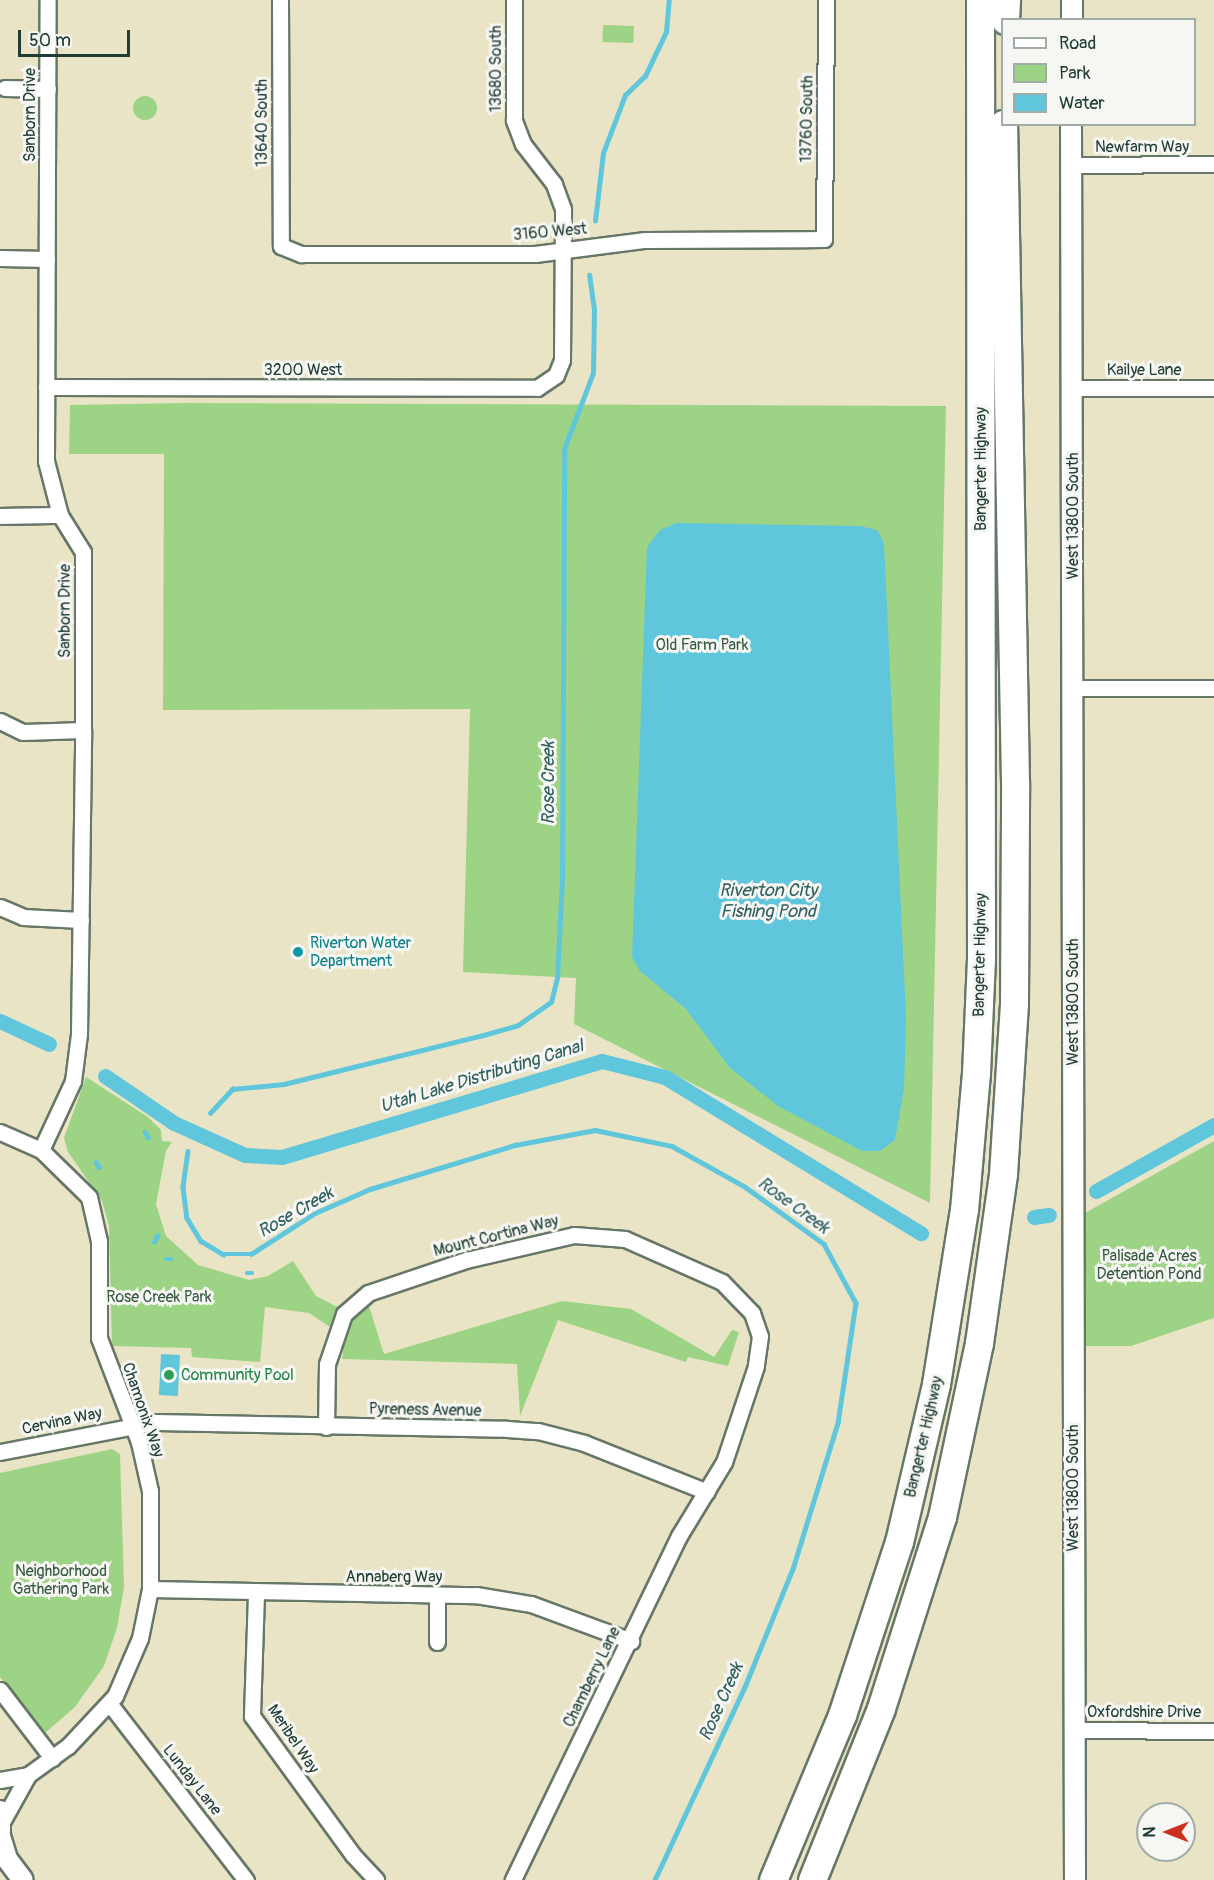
<!DOCTYPE html>
<html>
<head>
<meta charset="utf-8">
<style>
  body { margin:0 }
  #map { position:relative; width:1214px; height:1880px; overflow:hidden; background:#eae4c7; font-family:Pangolin,sans-serif }
  div>[style] { position:absolute }
  [style*='--x'] { left:calc(var(--x)*1px); top:calc(var(--y)*1px); width:calc(var(--w)*1px); rotate:calc(var(--a)*1deg) }
  .green>* { inset:0; background:#9dd384; transform-origin:0 0 }
  .round { border-radius:50% }
  .water>* { inset:0; background:#5fc6dc; transform-origin:0 0 }
  .stream>* { height:4.5px; margin:-2.25px; padding:0 2.25px; transform-origin:2.25px; border-radius:2.25px; background:#5fc6dc }
  .canal>* { height:15px; margin:-7.5px; padding:0 7.5px; transform-origin:7.5px; border-radius:7.5px; background:#5fc6dc }
  .roads { filter:drop-shadow(2px 0 #667767) drop-shadow(-2px 0 #667767) drop-shadow(0 2px #667767) drop-shadow(0 -2px #667767) }
  .minor>* { height:15px; margin:-7.5px; padding:0 7.5px; transform-origin:7.5px; border-radius:7.5px; background:#fff }
  .tertiary>* { height:20px; margin:-10px; padding:0 10px; transform-origin:10px; border-radius:10px; background:#fff }
  .motorway>* { height:27px; margin:-13.5px; padding:0 13.5px; transform-origin:13.5px; border-radius:13.5px; background:#fff }
  .dots>* { width:16px; height:16px; translate:-50% -50%; box-sizing:border-box; border:3px solid #f6f6f2; border-radius:50% }
  span { translate:-50% -50%; white-space:nowrap; text-align:center; line-height:1.15; -webkit-text-stroke:6px #f6f6f2; paint-order:stroke }
  .street-label { font-size:16px; color:#1f3d34 }
  .park-label { font-size:16px; color:#385b44 }
  .culture-label { font-size:16px; color:#0d838f }
  .left { translate:0 -50%; text-align:left }
  .leisure-label { font-size:16px; color:#27864d }
  .water-label { font-size:18px; color:#2f5f5e; font-style:italic }
  .legend { position:absolute; left:1001px; top:18px; width:195px; height:108px; box-sizing:border-box; background:#f6f6f2; border:2px solid #a0aca6; margin:0; padding:8px 10px; list-style:none; font-size:18px; color:#1f3d34 }
  .legend li { display:flex; align-items:center; gap:12px; height:30px }
  .legend b { width:30px; border:2px solid #a0aca6 }
  .north { position:absolute; left:1136px; top:1802px; width:60px; height:60px; box-sizing:border-box; background:#f6f6f2; border:2px solid #a0aca6; border-radius:50%; rotate:270deg; font-size:16px; font-weight:700; line-height:24px; text-align:center; color:#1f3d34 }
  .north::after { content:''; display:block; margin:auto; width:21px; height:27px; background:#c8321e; clip-path:polygon(50% 0,100% 100%,50% 72%,0 100%) }
  .scale { position:absolute; left:18px; top:30px; width:112px; height:27px; box-sizing:border-box; border:3px solid #1f3d34; border-top:0; padding-left:8px; font-size:18px; line-height:21px; white-space:nowrap; color:#1f3d34; -webkit-text-stroke:4px #f6f6f2; paint-order:stroke }
</style>
</head>
<body>
<div id="map">
  <div class="green">
    <div style="left:603px;top:25px;width:31px;height:17px;rotate:2deg"></div>
    <div class="round" style="left:133px;top:96px;width:24px;height:24px"></div>
    <div style="clip-path:polygon(186px 403px,946px 406px,930px 1203px,574px 1024px,576px 978px,463px 972px,470px 709px,163px 710px,164px 454px,69px 454px,70px 405px)"></div>
    <div style="clip-path:polygon(86px 1077px,148px 1117px,161px 1130px,162px 1141px,172px 1142px,166px 1151px,156px 1204px,166px 1236px,198px 1265px,249px 1280px,268px 1276px,293px 1261px,316px 1296px,357px 1317px,369px 1306px,384px 1354px,562px 1301px,631px 1309px,714px 1357px,732px 1330px,739px 1332px,728px 1366px,688px 1357px,686px 1362px,558px 1320px,520px 1416px,517px 1364px,342px 1359px,345px 1337px,309px 1313px,265px 1307px,260px 1362px,192px 1357px,191px 1348px,112px 1346px,109px 1226px,102px 1201px,68px 1152px,64px 1138px)"></div>
    <div style="clip-path:polygon(1214px 1141px,1214px 1318px,1131px 1346px,1085px 1346px,1085px 1213px)"></div>
    <div style="clip-path:polygon(112px 1449px,120px 1454px,124px 1587px,117px 1628px,104px 1666px,75px 1707px,45px 1733px,0 1677px,0 1473px)"></div>
  </div>
  <div class="water">
    <div style="clip-path:polygon(676px 523px,860px 526px,877px 530px,884px 543px,906px 1017px,904px 1089px,895px 1140px,880px 1151px,862px 1151px,778px 1106px,730px 1068px,686px 1009px,640px 971px,632px 957px,647px 547px,660px 530px)"></div>
    <div style="left:161px;top:1354px;width:19px;height:41px;rotate:3deg"></div>
  </div>
  <div class="stream">
    <div style="--x:595;--y:221;--w:68;--a:-83.3"></div>
    <div style="--x:603;--y:153;--w:62;--a:-69.2"></div>
    <div style="--x:625;--y:95;--w:28;--a:-44"></div>
    <div style="--x:645;--y:76;--w:49;--a:-64.5"></div>
    <div style="--x:666;--y:32;--w:32;--a:-85"></div>
    <div style="--x:210;--y:1113;--w:33;--a:-47"></div>
    <div style="--x:232;--y:1089;--w:52;--a:-5.5"></div>
    <div style="--x:284;--y:1084;--w:202;--a:-13.8"></div>
    <div style="--x:480;--y:1036;--w:40;--a:-16"></div>
    <div style="--x:518;--y:1025;--w:40;--a:-34.9"></div>
    <div style="--x:551;--y:1002;--w:25;--a:-76"></div>
    <div style="--x:557;--y:978;--w:98;--a:-87.1"></div>
    <div style="--x:562;--y:880;--w:431;--a:-89.7"></div>
    <div style="--x:564;--y:449;--w:81;--a:-69.1"></div>
    <div style="--x:593;--y:373;--w:63;--a:-89.1"></div>
    <div style="--x:594;--y:310;--w:35;--a:-98"></div>
    <div style="--x:145;--y:1132;--w:6;--a:59"></div>
    <div style="--x:188;--y:1151;--w:36;--a:98"></div>
    <div style="--x:183;--y:1187;--w:31;--a:83"></div>
    <div style="--x:187;--y:1218;--w:27;--a:59"></div>
    <div style="--x:201;--y:1241;--w:26;--a:31"></div>
    <div style="--x:223;--y:1254;--w:28;--a:0"></div>
    <div style="--x:251;--y:1254;--w:76;--a:-32.6"></div>
    <div style="--x:315;--y:1213;--w:60;--a:-23.6"></div>
    <div style="--x:370;--y:1189;--w:152;--a:-16.9"></div>
    <div style="--x:515;--y:1145;--w:81;--a:-10.6"></div>
    <div style="--x:595;--y:1130;--w:79;--a:11.7"></div>
    <div style="--x:672;--y:1146;--w:82;--a:29.1"></div>
    <div style="--x:744;--y:1186;--w:99;--a:35.9"></div>
    <div style="--x:824;--y:1244;--w:67;--a:61.5"></div>
    <div style="--x:856;--y:1303;--w:121;--a:98.5"></div>
    <div style="--x:838;--y:1423;--w:153;--a:107.1"></div>
    <div style="--x:793;--y:1569;--w:125;--a:112.1"></div>
    <div style="--x:746;--y:1685;--w:215;--a:115"></div>
    <div style="--x:96;--y:1162;--w:6;--a:59"></div>
    <div style="--x:154;--y:1242;--w:7;--a:-63"></div>
    <div style="--x:166;--y:1259;--w:5;--a:0"></div>
    <div style="--x:247;--y:1273;--w:5;--a:0"></div>
  </div>
  <div class="canal">
    <div style="--x:0;--y:1021;--w:54;--a:25.1"></div>
    <div style="--x:105;--y:1076;--w:83;--a:34.3"></div>
    <div style="--x:174;--y:1123;--w:78;--a:24.3"></div>
    <div style="--x:245;--y:1155;--w:37;--a:3"></div>
    <div style="--x:282;--y:1157;--w:334;--a:-16.7"></div>
    <div style="--x:602;--y:1061;--w:65;--a:14.3"></div>
    <div style="--x:665;--y:1077;--w:300;--a:31.4"></div>
    <div style="--x:1096;--y:1191;--w:135;--a:-29.2"></div>
    <div style="--x:1034;--y:1217;--w:15;--a:-8"></div>
  </div>
  <div class="roads">
    <div class="minor">
      <div style="--x:280;--y:0;--w:246;--a:89.8"></div>
      <div style="--x:281;--y:246;--w:22;--a:22"></div>
      <div style="--x:301;--y:254;--w:234;--a:0"></div>
      <div style="--x:535;--y:254;--w:111;--a:-7.3"></div>
      <div style="--x:645;--y:240;--w:179;--a:-0.3"></div>
      <div style="--x:824;--y:239;--w:239;--a:-89.5"></div>
      <div style="--x:5;--y:88;--w:43;--a:1.3"></div>
      <div style="--x:1071;--y:165;--w:143;--a:-0.4"></div>
      <div style="--x:0;--y:258;--w:47;--a:1.2"></div>
      <div style="--x:46;--y:387;--w:491;--a:0.1"></div>
      <div style="--x:537;--y:388;--w:23;--a:-34"></div>
      <div style="--x:556;--y:375;--w:16;--a:-68"></div>
      <div style="--x:562;--y:360;--w:151;--a:-89.6"></div>
      <div style="--x:563;--y:209;--w:27;--a:-110"></div>
      <div style="--x:554;--y:184;--w:51;--a:-127.8"></div>
      <div style="--x:523;--y:144;--w:26;--a:-111"></div>
      <div style="--x:514;--y:120;--w:120;--a:-90"></div>
      <div style="--x:1073;--y:388;--w:141;--a:0"></div>
      <div style="--x:0;--y:516;--w:60;--a:-1"></div>
      <div style="--x:1074;--y:688;--w:140;--a:0"></div>
      <div style="--x:0;--y:721;--w:25;--a:26"></div>
      <div style="--x:23;--y:732;--w:60;--a:-1.9"></div>
      <div style="--x:0;--y:907;--w:25;--a:23"></div>
      <div style="--x:23;--y:917;--w:58;--a:3"></div>
      <div style="--x:0;--y:1132;--w:45;--a:23.7"></div>
      <div style="--x:41;--y:1150;--w:67;--a:44.4"></div>
      <div style="--x:89;--y:1197;--w:45;--a:77.2"></div>
      <div style="--x:99;--y:1241;--w:97;--a:90"></div>
      <div style="--x:99;--y:1338;--w:111;--a:69"></div>
      <div style="--x:139;--y:1442;--w:50;--a:77.3"></div>
      <div style="--x:150;--y:1491;--w:98;--a:90"></div>
      <div style="--x:150;--y:1589;--w:50;--a:101.5"></div>
      <div style="--x:140;--y:1638;--w:63;--a:113.3"></div>
      <div style="--x:115;--y:1696;--w:69;--a:133.2"></div>
      <div style="--x:68;--y:1746;--w:49;--a:144.1"></div>
      <div style="--x:28;--y:1775;--w:54;--a:119"></div>
      <div style="--x:41;--y:1150;--w:76;--a:-65.1"></div>
      <div style="--x:73;--y:1081;--w:47;--a:-82.7"></div>
      <div style="--x:79;--y:1034;--w:304;--a:-89.2"></div>
      <div style="--x:83;--y:730;--w:178;--a:-90"></div>
      <div style="--x:83;--y:552;--w:44;--a:-121.9"></div>
      <div style="--x:60;--y:515;--w:56;--a:-104.5"></div>
      <div style="--x:46;--y:461;--w:461;--a:-89.8"></div>
      <div style="--x:326;--y:1427;--w:63;--a:-89.1"></div>
      <div style="--x:327;--y:1364;--w:53;--a:-71.2"></div>
      <div style="--x:344;--y:1314;--w:32;--a:-41"></div>
      <div style="--x:368;--y:1293;--w:103;--a:-18.6"></div>
      <div style="--x:466;--y:1260;--w:111;--a:-13"></div>
      <div style="--x:574;--y:1235;--w:51;--a:4.5"></div>
      <div style="--x:625;--y:1239;--w:106;--a:23.9"></div>
      <div style="--x:722;--y:1282;--w:43;--a:45.9"></div>
      <div style="--x:752;--y:1313;--w:24;--a:71"></div>
      <div style="--x:760;--y:1336;--w:30;--a:98"></div>
      <div style="--x:756;--y:1366;--w:101;--a:108.4"></div>
      <div style="--x:724;--y:1462;--w:87;--a:121.3"></div>
      <div style="--x:679;--y:1536;--w:382;--a:115.8"></div>
      <div style="--x:0;--y:1452;--w:159;--a:-10.9"></div>
      <div style="--x:156;--y:1422;--w:351;--a:1.1"></div>
      <div style="--x:507;--y:1429;--w:31;--a:4"></div>
      <div style="--x:538;--y:1431;--w:48;--a:14.6"></div>
      <div style="--x:584;--y:1443;--w:132;--a:21.7"></div>
      <div style="--x:150;--y:1589;--w:326;--a:1.1"></div>
      <div style="--x:476;--y:1595;--w:56;--a:9.3"></div>
      <div style="--x:531;--y:1604;--w:107;--a:20.3"></div>
      <div style="--x:256;--y:1594;--w:122;--a:91.9"></div>
      <div style="--x:252;--y:1716;--w:172;--a:54"></div>
      <div style="--x:353;--y:1855;--w:34;--a:47"></div>
      <div style="--x:437;--y:1595;--w:47;--a:90"></div>
      <div style="--x:0;--y:1690;--w:86;--a:52.6"></div>
      <div style="--x:109;--y:1703;--w:224;--a:52.3"></div>
      <div style="--x:1074;--y:1730;--w:140;--a:0.4"></div>
      <div style="--x:0;--y:1780;--w:28;--a:-10"></div>
    </div>
    <div class="tertiary">
      <div style="--x:1072;--y:20;--w:20;--a:-90"></div>
      <div style="--x:1071;--y:124;--w:1756;--a:89.87"></div>
      <div style="--x:0;--y:1811;--w:20;--a:90"></div>
      <div style="--x:0;--y:1836;--w:24;--a:73"></div>
      <div style="--x:7;--y:1859;--w:26;--a:53"></div>
    </div>
    <div class="motorway">
      <div style="--x:1005;--y:20;--w:20;--a:-87"></div>
      <div style="--x:773;--y:1880;--w:179;--a:-67.3"></div>
      <div style="--x:842;--y:1715;--w:182;--a:-71.8"></div>
      <div style="--x:899;--y:1542;--w:162;--a:-76.8"></div>
      <div style="--x:936;--y:1384;--w:176;--a:-80.9"></div>
      <div style="--x:964;--y:1210;--w:138;--a:-85"></div>
      <div style="--x:976;--y:1073;--w:115;--a:-87.5"></div>
      <div style="--x:981;--y:958;--w:958;--a:-90.06"></div>
      <div style="--x:812;--y:1880;--w:185;--a:-68.1"></div>
      <div style="--x:881;--y:1708;--w:201;--a:-72.3"></div>
      <div style="--x:942;--y:1517;--w:178;--a:-78"></div>
      <div style="--x:979;--y:1343;--w:171;--a:-81.9"></div>
      <div style="--x:1003;--y:1174;--w:171;--a:-86.3"></div>
      <div style="--x:1014;--y:1003;--w:221;--a:-89.7"></div>
      <div style="--x:1015;--y:782;--w:658;--a:-91.04"></div>
    </div>
  </div>
  <div class="dots">
    <div style="left:298px;top:952px;background:#0f9aa8"></div>
    <div style="left:169px;top:1375px;background:#2e9e5b"></div>
  </div>
  <div class="street-label">
    <span style="left:496px;top:69px;rotate:-90deg">13680 South</span>
    <span style="left:30px;top:115px;rotate:-90deg">Sanborn Drive</span>
    <span style="left:807px;top:119px;rotate:-89deg">13760 South</span>
    <span style="left:262px;top:123px;rotate:-90deg">13640 South</span>
    <span style="left:1142px;top:147px">Newfarm Way</span>
    <span style="left:550px;top:232px;rotate:-5deg">3160 West</span>
    <span style="left:303px;top:370px">3200 West</span>
    <span style="left:1144px;top:370px">Kailye Lane</span>
    <span style="left:981px;top:469px;rotate:-90deg">Bangerter Highway</span>
    <span style="left:1073px;top:516px;rotate:-90deg">West 13800 South</span>
    <span style="left:65px;top:611px;rotate:-90deg">Sanborn Drive</span>
    <span style="left:980px;top:955px;rotate:-89deg">Bangerter Highway</span>
    <span style="left:1073px;top:1002px;rotate:-90deg">West 13800 South</span>
    <span style="left:496px;top:1236px;rotate:-14deg">Mount Cortina Way</span>
    <span style="left:143px;top:1410px;rotate:71deg">Chamonix Way</span>
    <span style="left:425px;top:1410px;rotate:1deg">Pyreness Avenue</span>
    <span style="left:62px;top:1421px;rotate:-12deg">Cervina Way</span>
    <span style="left:924px;top:1437px;rotate:-77deg">Bangerter Highway</span>
    <span style="left:1073px;top:1488px;rotate:-90deg">West 13800 South</span>
    <span style="left:394px;top:1577px">Annaberg Way</span>
    <span style="left:592px;top:1677px;rotate:-64deg">Chamberry Lane</span>
    <span style="left:1144px;top:1712px">Oxfordshire Drive</span>
    <span style="left:293px;top:1739px;rotate:56deg">Meribel Way</span>
    <span style="left:192px;top:1780px;rotate:52deg">Lunday Lane</span>
  </div>
  <div class="park-label">
    <span style="left:702px;top:645px">Old Farm Park</span>
    <span style="left:1149px;top:1265px">Palisade Acres<br>Detention Pond</span>
    <span style="left:159px;top:1297px">Rose Creek Park</span>
    <span style="left:61px;top:1580px">Neighborhood<br>Gathering Park</span>
  </div>
  <div class="culture-label">
    <span class="left" style="left:310px;top:952px">Riverton Water<br>Department</span>
  </div>
  <div class="leisure-label">
    <span class="left" style="left:181px;top:1375px">Community Pool</span>
  </div>
  <div class="water-label">
    <span style="left:549px;top:783px;rotate:-90deg">Rose Creek</span>
    <span style="left:768px;top:902px">Riverton City<br>Fishing Pond</span>
    <span style="left:482px;top:1077px;rotate:-17deg">Utah Lake Distributing Canal</span>
    <span style="left:793px;top:1206px;rotate:36deg">Rose Creek</span>
    <span style="left:296px;top:1213px;rotate:-30deg">Rose Creek</span>
    <span style="left:722px;top:1702px;rotate:-66deg">Rose Creek</span>
  </div>
  <ul class="legend">
  <li><b style="height:8px;background:#fff"></b>Road</li>
  <li><b style="height:16px;background:#9dd384"></b>Park</li>
  <li><b style="height:16px;background:#5fc6dc"></b>Water</li>
  </ul>
  <div class="north">N</div>
  <div class="scale">50 m</div>
</div>
</body>
</html>
